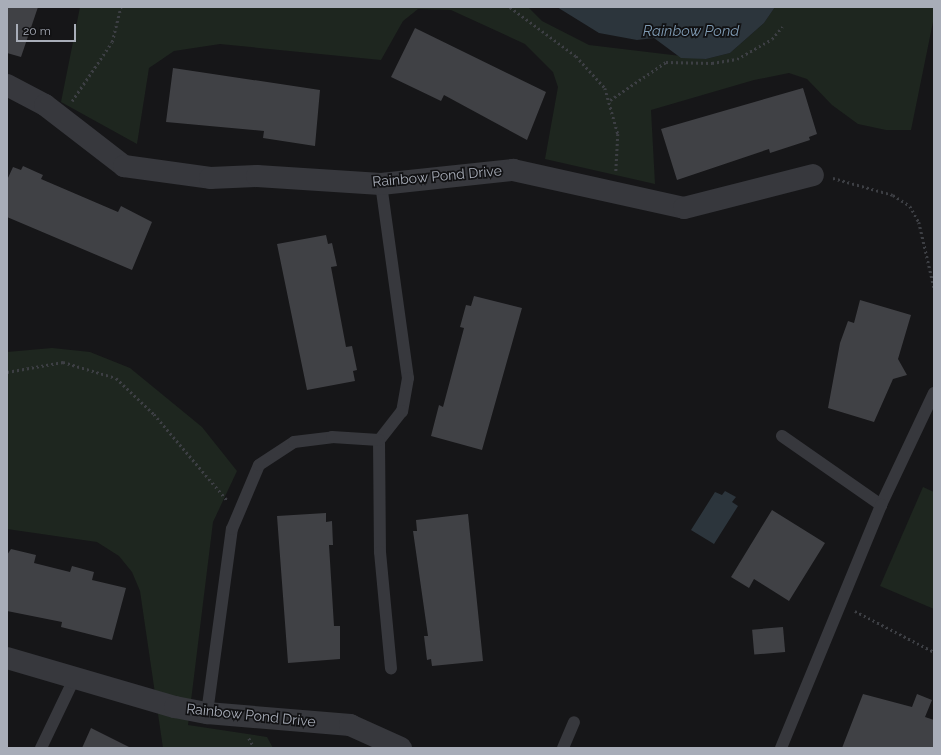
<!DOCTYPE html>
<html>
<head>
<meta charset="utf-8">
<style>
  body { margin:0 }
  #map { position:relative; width:941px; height:755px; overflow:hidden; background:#161618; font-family:Raleway,sans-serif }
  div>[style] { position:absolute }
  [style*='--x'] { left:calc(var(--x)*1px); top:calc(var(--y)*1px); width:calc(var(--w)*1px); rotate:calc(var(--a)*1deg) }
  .green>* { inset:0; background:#1e261f }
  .water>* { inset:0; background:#2c353c }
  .building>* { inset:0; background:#404145; transform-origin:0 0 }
  .path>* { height:2.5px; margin-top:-1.25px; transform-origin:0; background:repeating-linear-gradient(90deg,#3d3f44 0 2px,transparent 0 5px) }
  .service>* { height:12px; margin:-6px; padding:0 6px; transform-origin:6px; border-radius:6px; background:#37383d }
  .minor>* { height:22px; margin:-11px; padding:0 11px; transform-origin:11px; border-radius:11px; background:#37383d }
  span { translate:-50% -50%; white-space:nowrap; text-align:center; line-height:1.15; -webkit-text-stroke:3.5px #111113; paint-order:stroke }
  .street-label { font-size:14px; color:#a8adb8 }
  .water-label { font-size:15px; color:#7f9bb3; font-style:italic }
  .frame { position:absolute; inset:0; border:8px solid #a8adb8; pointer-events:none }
  .scale { position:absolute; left:16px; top:24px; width:60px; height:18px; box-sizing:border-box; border:2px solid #a8adb8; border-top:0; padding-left:5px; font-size:12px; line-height:14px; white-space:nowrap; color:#a8adb8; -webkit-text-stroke:3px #111113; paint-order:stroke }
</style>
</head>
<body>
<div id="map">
  <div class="green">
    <div style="clip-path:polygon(80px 7px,528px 7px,542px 21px,589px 45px,706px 59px,730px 53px,764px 23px,775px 7px,934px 7px,934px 17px,911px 130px,886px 130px,858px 124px,832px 105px,807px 79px,789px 73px,754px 80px,651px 110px,655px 184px,545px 159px,558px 87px,553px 72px,525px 44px,451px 10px,418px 9px,403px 21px,381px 60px,220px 44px,174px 51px,149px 68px,137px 144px,61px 102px)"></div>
    <div style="clip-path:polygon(52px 348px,90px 352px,130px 368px,202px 427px,237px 471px,213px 522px,188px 725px,267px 737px,273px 748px,163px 748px,140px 591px,132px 572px,119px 556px,97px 542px,7px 529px,7px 352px)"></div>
    <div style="clip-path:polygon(923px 487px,934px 492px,934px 609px,880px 586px)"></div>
  </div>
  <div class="water">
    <div style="clip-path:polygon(557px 7px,775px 7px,764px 23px,730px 53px,706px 59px,681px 58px,654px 38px,637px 40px,599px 33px)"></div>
    <div style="clip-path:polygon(725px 491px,736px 497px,732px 502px,738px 506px,714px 544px,691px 530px,715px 492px,722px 495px)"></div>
  </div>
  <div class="building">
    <div style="clip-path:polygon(7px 7px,38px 7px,21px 57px,7px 53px)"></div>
    <div style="clip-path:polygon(415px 28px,546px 92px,527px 140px,444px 95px,441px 101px,391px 77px)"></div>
    <div style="clip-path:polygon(173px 68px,320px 90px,315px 146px,263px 138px,264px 131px,166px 122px)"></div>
    <div style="clip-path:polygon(803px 88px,817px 134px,809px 137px,810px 140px,770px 153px,769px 149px,677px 180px,661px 129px)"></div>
    <div style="clip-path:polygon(23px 166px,43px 175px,41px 179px,118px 212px,121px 206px,152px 222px,132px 270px,7px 217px,7px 180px,13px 167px,21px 170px)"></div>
    <div style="clip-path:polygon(326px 235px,328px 244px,332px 243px,337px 266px,331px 267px,346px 347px,352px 346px,357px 370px,353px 371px,355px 381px,307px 390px,277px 244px)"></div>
    <div style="clip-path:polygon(474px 296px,522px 308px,482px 450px,431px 436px,439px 405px,443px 407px,464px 328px,460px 327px,466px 305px,471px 306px)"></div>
    <div style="clip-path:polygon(860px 300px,911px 315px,898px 359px,907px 375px,893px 379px,874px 422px,828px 408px,840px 343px,848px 321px,854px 323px)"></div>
    <div style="clip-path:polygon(772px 510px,825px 543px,789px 601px,754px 579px,749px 588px,731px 577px)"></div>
    <div style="clip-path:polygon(326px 513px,326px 522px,332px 521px,333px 545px,329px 545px,334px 626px,340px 626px,340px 659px,288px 663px,277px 516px)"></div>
    <div style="clip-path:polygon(468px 514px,483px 661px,432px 666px,431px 659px,427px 660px,424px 636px,428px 636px,413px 531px,417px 531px,416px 520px)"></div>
    <div style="clip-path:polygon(11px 549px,36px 555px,34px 563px,70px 572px,72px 566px,94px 572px,92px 580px,126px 588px,112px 640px,61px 627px,62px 622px,7px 611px,7px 555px)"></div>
    <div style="left:783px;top:627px;width:25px;height:31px;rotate:85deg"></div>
    <div style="clip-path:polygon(863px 694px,912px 707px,917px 694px,932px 700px,925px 717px,934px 720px,934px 748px,842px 748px)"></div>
    <div style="clip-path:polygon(91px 728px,131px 748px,82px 748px)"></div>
  </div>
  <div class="path">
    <div style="--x:510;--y:7;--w:82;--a:36.6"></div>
    <div style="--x:576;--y:56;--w:43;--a:47.8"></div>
    <div style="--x:605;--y:88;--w:48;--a:74.2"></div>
    <div style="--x:618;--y:134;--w:39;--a:93"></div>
    <div style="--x:610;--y:100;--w:68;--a:-34.2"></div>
    <div style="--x:666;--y:62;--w:46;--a:1.2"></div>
    <div style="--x:712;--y:63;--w:25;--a:-9"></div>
    <div style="--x:737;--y:59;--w:40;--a:-29.7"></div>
    <div style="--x:772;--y:39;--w:16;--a:-50"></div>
    <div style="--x:72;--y:101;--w:71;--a:-55.9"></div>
    <div style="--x:112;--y:42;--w:36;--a:-76"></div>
    <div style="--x:833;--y:178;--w:62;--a:15.8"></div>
    <div style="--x:893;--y:195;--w:20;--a:33"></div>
    <div style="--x:910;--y:206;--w:18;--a:61"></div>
    <div style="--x:919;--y:222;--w:67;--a:77"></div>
    <div style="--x:7;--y:372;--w:57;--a:-10.1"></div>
    <div style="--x:63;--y:362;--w:55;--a:16.8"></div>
    <div style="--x:116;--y:378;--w:52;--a:43.5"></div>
    <div style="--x:154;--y:414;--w:113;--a:49.7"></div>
    <div style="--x:855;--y:611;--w:89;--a:27.4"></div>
    <div style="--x:249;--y:738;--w:11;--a:63"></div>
  </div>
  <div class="service">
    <div style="--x:381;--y:184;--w:196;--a:82.1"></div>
    <div style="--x:408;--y:378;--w:34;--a:100"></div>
    <div style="--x:402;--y:411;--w:37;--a:128"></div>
    <div style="--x:379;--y:440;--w:112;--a:89.5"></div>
    <div style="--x:380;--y:552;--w:117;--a:84.6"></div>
    <div style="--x:782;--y:436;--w:121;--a:34.9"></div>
    <div style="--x:881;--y:505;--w:124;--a:-64.7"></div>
    <div style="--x:207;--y:713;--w:186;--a:-82.3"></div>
    <div style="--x:232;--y:529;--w:69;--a:-67.1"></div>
    <div style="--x:259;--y:465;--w:42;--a:-33.3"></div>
    <div style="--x:294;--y:442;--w:38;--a:-7"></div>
    <div style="--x:332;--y:437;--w:47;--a:3.7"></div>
    <div style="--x:41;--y:748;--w:79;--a:-64.4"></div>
    <div style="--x:563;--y:748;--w:28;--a:-67"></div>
    <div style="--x:781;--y:748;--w:263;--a:-67.6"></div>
  </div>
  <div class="minor">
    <div style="--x:7;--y:85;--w:43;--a:27.8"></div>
    <div style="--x:45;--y:105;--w:100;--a:37.7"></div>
    <div style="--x:124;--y:166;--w:87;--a:7.9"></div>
    <div style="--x:210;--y:178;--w:47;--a:-2.4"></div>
    <div style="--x:257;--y:176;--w:124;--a:3.7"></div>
    <div style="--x:381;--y:184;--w:133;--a:-6.1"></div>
    <div style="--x:513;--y:170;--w:175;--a:12.5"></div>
    <div style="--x:684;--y:208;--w:133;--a:-14.3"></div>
    <div style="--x:7;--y:658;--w:175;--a:16.3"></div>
    <div style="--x:175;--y:707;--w:33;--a:11"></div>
    <div style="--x:207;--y:713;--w:144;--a:4.8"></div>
    <div style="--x:350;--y:725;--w:56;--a:24.3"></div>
  </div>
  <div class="street-label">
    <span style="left:437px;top:176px;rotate:-5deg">Rainbow Pond Drive</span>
    <span style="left:251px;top:715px;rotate:6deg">Rainbow Pond Drive</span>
  </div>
  <div class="water-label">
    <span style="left:691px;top:32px">Rainbow Pond</span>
  </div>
  <div class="frame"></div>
  <div class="scale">20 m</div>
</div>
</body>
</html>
